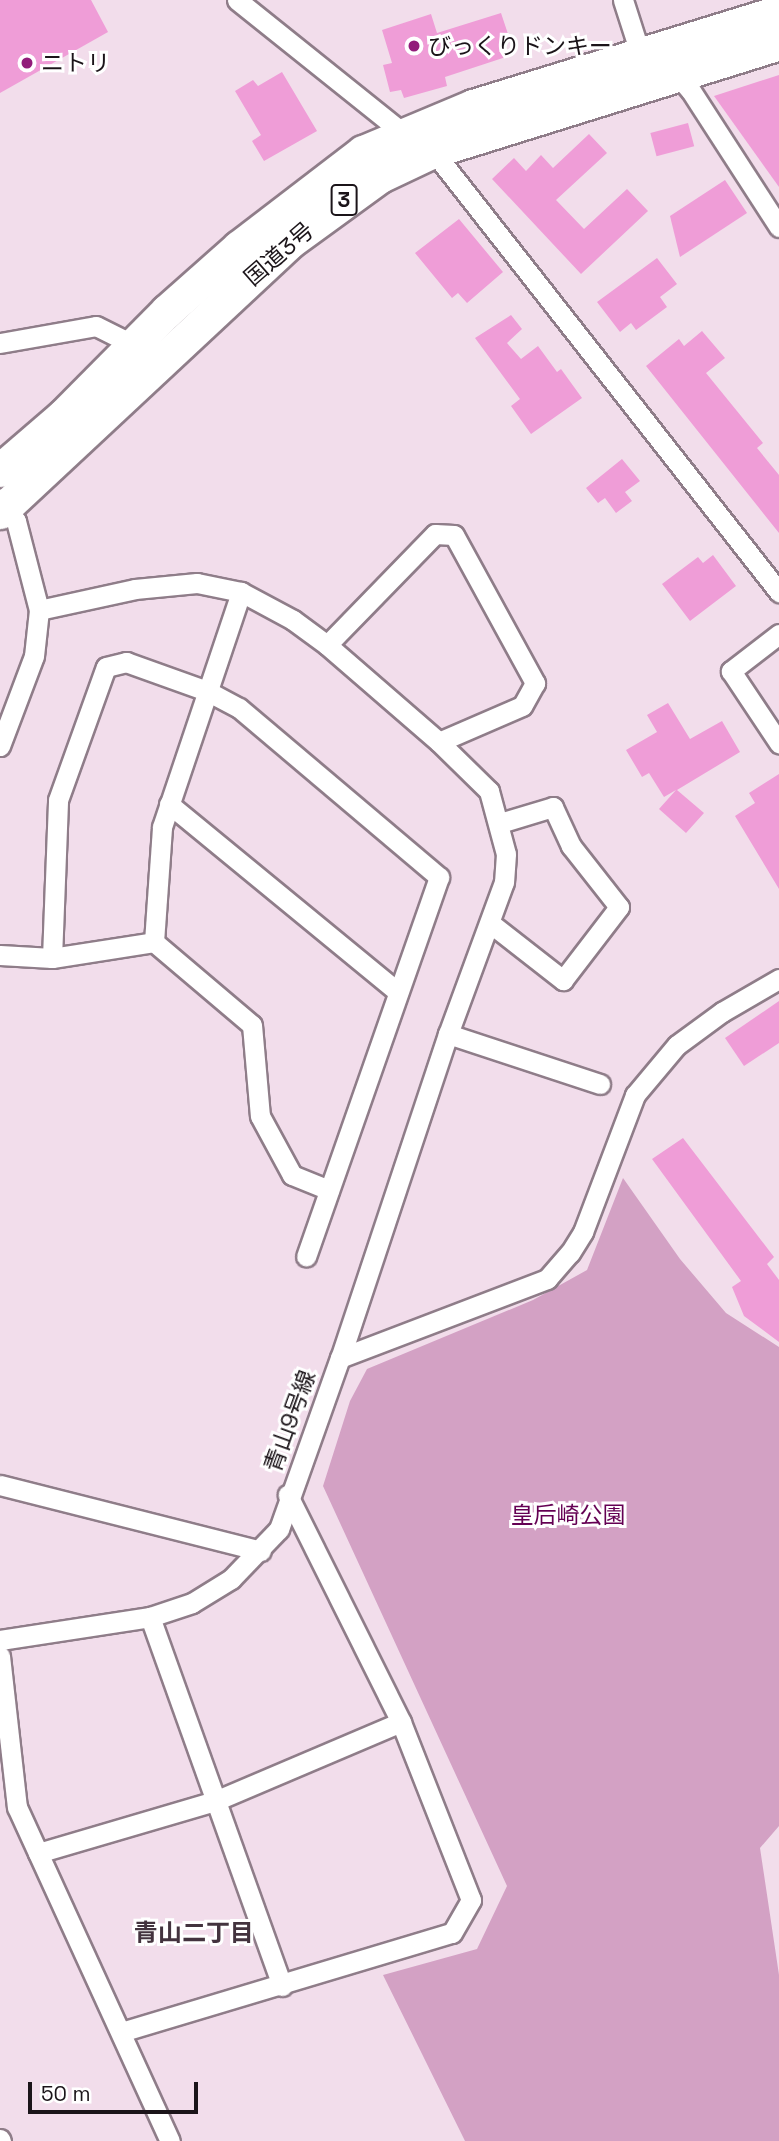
<!DOCTYPE html>
<html>
<head>
<meta charset="utf-8">
<style>
  body { margin:0 }
  #map { position:relative; width:779px; height:2141px; overflow:hidden; background:#f2ddeb; font-family:"Space Grotesk","Noto Sans JP",sans-serif }
  div>[style] { position:absolute }
  [style*='--x'] { left:calc(var(--x)*1px); top:calc(var(--y)*1px); width:calc(var(--w)*1px); rotate:calc(var(--a)*1deg) }
  .green>* { inset:0; background:#d3a1c4 }
  .building>* { inset:0; background:#ef9dd7; transform-origin:0 0 }
  .roads { filter:drop-shadow(2px 0 #8f7d89) drop-shadow(-2px 0 #8f7d89) drop-shadow(0 2px #8f7d89) drop-shadow(0 -2px #8f7d89) }
  .minor>* { height:19px; margin:-9.5px; padding:0 9.5px; transform-origin:9.5px; border-radius:9.5px; background:#fff }
  .trunk>* { height:33px; margin:-16.5px; padding:0 16.5px; transform-origin:16.5px; border-radius:16.5px; background:#fff }
  .dots>* { width:19px; height:19px; translate:-50% -50%; box-sizing:border-box; border:4px solid #fff; border-radius:50% }
  span { translate:-50% -50%; white-space:nowrap; text-align:center; line-height:1.15; -webkit-text-stroke:6px #fff; paint-order:stroke }
  .shield-label span { padding:2px 5px; background:#fff; border:2px solid; border-radius:5px; -webkit-text-stroke-width:0 }
  .shield-label { font-size:21px; color:#1b1419; font-weight:700 }
  .poi-label { font-size:23px; color:#1b1419 }
  .left { translate:0 -50%; text-align:left }
  .street-label { font-size:23px; color:#1b1419 }
  .park-label { font-size:23px; color:#640053 }
  .neighbourhood-label { font-size:24px; color:#43333e; font-weight:700 }
  .scale { position:absolute; left:28px; top:2082px; width:170px; height:32px; box-sizing:border-box; border:4px solid #1b1419; border-top:0; padding-left:9px; font-size:21px; line-height:24px; white-space:nowrap; color:#1b1419; -webkit-text-stroke:5px #fff; paint-order:stroke }
</style>
</head>
<body>
<div id="map">
  <div class="green">
    <div style="clip-path:polygon(623px 1178px,680px 1259px,726px 1313px,779px 1347px,779px 1826px,760px 1848px,779px 1975px,779px 2141px,465px 2141px,383px 1975px,477px 1949px,507px 1886px,323px 1486px,350px 1401px,367px 1369px,533px 1300px,587px 1270px)"></div>
  </div>
  <div class="building">
    <div style="clip-path:polygon(0 0,91px 0,108px 32px,0 93px)"></div>
    <div style="clip-path:polygon(501px 13px,510px 40px,505px 43px,509px 56px,445px 77px,447px 86px,404px 98px,401px 90px,390px 92px,383px 65px,392px 63px,382px 30px,431px 14px,437px 33px)"></div>
    <div style="clip-path:polygon(282px 72px,317px 131px,264px 161px,252px 141px,261px 135px,235px 91px,253px 80px,258px 86px)"></div>
    <div style="clip-path:polygon(779px 75px,779px 187px,714px 96px)"></div>
    <div style="left:688px;top:123px;width:24px;height:39px;rotate:75deg"></div>
    <div style="clip-path:polygon(589px 134px,607px 153px,556px 200px,584px 229px,627px 189px,648px 211px,581px 274px,492px 179px,514px 158px,526px 171px,541px 155px,553px 168px)"></div>
    <div style="clip-path:polygon(725px 180px,747px 213px,680px 257px,670px 216px)"></div>
    <div style="clip-path:polygon(459px 219px,503px 272px,467px 303px,458px 293px,452px 298px,415px 253px)"></div>
    <div style="clip-path:polygon(657px 258px,677px 284px,660px 297px,667px 307px,636px 330px,631px 323px,620px 332px,597px 302px)"></div>
    <div style="clip-path:polygon(511px 315px,522px 329px,507px 343px,521px 359px,538px 346px,557px 372px,561px 369px,582px 398px,531px 434px,511px 406px,520px 399px,475px 338px)"></div>
    <div style="clip-path:polygon(702px 331px,725px 358px,706px 373px,763px 443px,757px 448px,779px 475px,779px 533px,646px 366px,679px 339px,684px 346px)"></div>
    <div style="clip-path:polygon(622px 459px,640px 481px,625px 492px,632px 501px,616px 513px,605px 498px,598px 503px,586px 488px)"></div>
    <div style="clip-path:polygon(713px 555px,736px 586px,690px 621px,662px 584px,698px 557px,703px 563px)"></div>
    <div style="clip-path:polygon(668px 703px,690px 739px,722px 721px,740px 752px,677px 790px,704px 813px,686px 833px,659px 809px,676px 790px,664px 797px,649px 773px,642px 777px,626px 750px,657px 732px,647px 715px)"></div>
    <div style="clip-path:polygon(779px 774px,779px 889px,735px 816px,755px 803px,749px 793px)"></div>
    <div style="clip-path:polygon(779px 1001px,779px 1043px,744px 1066px,725px 1038px)"></div>
    <div style="clip-path:polygon(683px 1138px,774px 1257px,767px 1264px,779px 1280px,779px 1342px,744px 1316px,732px 1287px,741px 1281px,652px 1159px)"></div>
  </div>
  <div class="roads">
    <div class="minor">
      <div style="--x:237;--y:0;--w:213;--a:38.7"></div>
      <div style="--x:403;--y:133;--w:35;--a:31"></div>
      <div style="--x:433;--y:151;--w:561;--a:51.88"></div>
      <div style="--x:623;--y:0;--w:56;--a:72.2"></div>
      <div style="--x:640;--y:53;--w:43;--a:30.7"></div>
      <div style="--x:677;--y:75;--w:21;--a:49"></div>
      <div style="--x:691;--y:91;--w:162;--a:57.1"></div>
      <div style="--x:0;--y:343;--w:97;--a:-10"></div>
      <div style="--x:96;--y:326;--w:42;--a:26.6"></div>
      <div style="--x:39;--y:610;--w:98;--a:-12.3"></div>
      <div style="--x:135;--y:589;--w:62;--a:-5.5"></div>
      <div style="--x:197;--y:583;--w:45;--a:11.6"></div>
      <div style="--x:241;--y:592;--w:59;--a:28.3"></div>
      <div style="--x:293;--y:620;--w:42;--a:36.3"></div>
      <div style="--x:327;--y:645;--w:148;--a:40.9"></div>
      <div style="--x:439;--y:742;--w:70;--a:44.4"></div>
      <div style="--x:489;--y:791;--w:65;--a:74.9"></div>
      <div style="--x:506;--y:854;--w:28;--a:94"></div>
      <div style="--x:504;--y:882;--w:162;--a:110.2"></div>
      <div style="--x:448;--y:1034;--w:342;--a:108.4"></div>
      <div style="--x:779;--y:634;--w:61;--a:142.4"></div>
      <div style="--x:731;--y:671;--w:87;--a:56.3"></div>
      <div style="--x:327;--y:645;--w:155;--a:-45.8"></div>
      <div style="--x:435;--y:534;--w:19;--a:3"></div>
      <div style="--x:454;--y:535;--w:169;--a:61.3"></div>
      <div style="--x:535;--y:683;--w:26;--a:119"></div>
      <div style="--x:522;--y:706;--w:90;--a:156.6"></div>
      <div style="--x:0;--y:746;--w:96;--a:-69.3"></div>
      <div style="--x:34;--y:656;--w:46;--a:-83.8"></div>
      <div style="--x:39;--y:610;--w:92;--a:-104.5"></div>
      <div style="--x:16;--y:521;--w:27;--a:-124"></div>
      <div style="--x:169;--y:804;--w:295;--a:39.4"></div>
      <div style="--x:490;--y:923;--w:93;--a:38"></div>
      <div style="--x:563;--y:980;--w:92;--a:-52.5"></div>
      <div style="--x:619;--y:907;--w:78;--a:-128.2"></div>
      <div style="--x:571;--y:846;--w:43;--a:-114.8"></div>
      <div style="--x:553;--y:807;--w:55;--a:163.2"></div>
      <div style="--x:154;--y:942;--w:128;--a:40.3"></div>
      <div style="--x:252;--y:1025;--w:91;--a:85"></div>
      <div style="--x:260;--y:1116;--w:67;--a:61.5"></div>
      <div style="--x:292;--y:1175;--w:40;--a:22"></div>
      <div style="--x:0;--y:955;--w:52;--a:3.3"></div>
      <div style="--x:52;--y:958;--w:103;--a:-8.9"></div>
      <div style="--x:154;--y:942;--w:115;--a:-86"></div>
      <div style="--x:162;--y:827;--w:248;--a:-71.4"></div>
      <div style="--x:52;--y:958;--w:158;--a:-87.8"></div>
      <div style="--x:58;--y:800;--w:141;--a:-70.2"></div>
      <div style="--x:106;--y:667;--w:21;--a:-14"></div>
      <div style="--x:126;--y:662;--w:86;--a:19.7"></div>
      <div style="--x:207;--y:691;--w:36;--a:28"></div>
      <div style="--x:239;--y:708;--w:262;--a:40.2"></div>
      <div style="--x:439;--y:877;--w:402;--a:109.3"></div>
      <div style="--x:448;--y:1034;--w:160;--a:18.2"></div>
      <div style="--x:0;--y:1485;--w:269;--a:14.2"></div>
      <div style="--x:150;--y:1617;--w:392;--a:70.3"></div>
      <div style="--x:0;--y:1640;--w:152;--a:-8.7"></div>
      <div style="--x:150;--y:1617;--w:44;--a:-18.4"></div>
      <div style="--x:192;--y:1603;--w:46;--a:-31.6"></div>
      <div style="--x:231;--y:1579;--w:69;--a:-46.2"></div>
      <div style="--x:279;--y:1529;--w:182;--a:-70.4"></div>
      <div style="--x:340;--y:1358;--w:222;--a:-20.9"></div>
      <div style="--x:547;--y:1279;--w:35;--a:-49"></div>
      <div style="--x:570;--y:1253;--w:25;--a:-58"></div>
      <div style="--x:583;--y:1232;--w:147;--a:-69.2"></div>
      <div style="--x:635;--y:1095;--w:65;--a:-50"></div>
      <div style="--x:677;--y:1045;--w:56;--a:-36.3"></div>
      <div style="--x:722;--y:1012;--w:66;--a:-30.1"></div>
      <div style="--x:0;--y:1656;--w:152;--a:83.6"></div>
      <div style="--x:17;--y:1807;--w:367;--a:65.4"></div>
      <div style="--x:38;--y:1853;--w:184;--a:-16.4"></div>
      <div style="--x:215;--y:1801;--w:202;--a:-23"></div>
      <div style="--x:121;--y:2032;--w:345;--a:-16.7"></div>
      <div style="--x:452;--y:1933;--w:38;--a:-60"></div>
      <div style="--x:471;--y:1900;--w:191;--a:-111.5"></div>
      <div style="--x:401;--y:1722;--w:254;--a:-116.5"></div>
      <div style="--x:0;--y:2139;--w:2;--a:63"></div>
    </div>
    <div class="trunk">
      <div style="--x:0;--y:470;--w:84;--a:-40.7"></div>
      <div style="--x:64;--y:415;--w:146;--a:-45.3"></div>
      <div style="--x:167;--y:311;--w:96;--a:-41.6"></div>
      <div style="--x:239;--y:247;--w:156;--a:-37.5"></div>
      <div style="--x:363;--y:152;--w:119;--a:-22.7"></div>
      <div style="--x:473;--y:106;--w:320;--a:-17.1"></div>
      <div style="--x:0;--y:512;--w:394;--a:-43"></div>
      <div style="--x:288;--y:243;--w:114;--a:-36.1"></div>
      <div style="--x:380;--y:176;--w:59;--a:-25.3"></div>
      <div style="--x:433;--y:151;--w:362;--a:-17.3"></div>
    </div>
  </div>
  <div class="dots">
    <div style="left:414px;top:46px;background:#921c7a"></div>
    <div style="left:27px;top:63px;background:#921c7a"></div>
  </div>
  <div class="shield-label">
    <span style="left:344px;top:200px">3</span>
  </div>
  <div class="poi-label">
    <span class="left" style="left:428px;top:46px">びっくりドンキー</span>
    <span class="left" style="left:41px;top:63px">ニトリ</span>
  </div>
  <div class="street-label">
    <span style="left:279px;top:254px;rotate:-41deg">国道3号</span>
    <span style="left:290px;top:1421px;rotate:-70deg">青山9号線</span>
  </div>
  <div class="park-label">
    <span style="left:568px;top:1515px">皇后崎公園</span>
  </div>
  <div class="neighbourhood-label">
    <span style="left:194px;top:1933px">青山二丁目</span>
  </div>
  <div class="scale">50 m</div>
</div>
</body>
</html>
